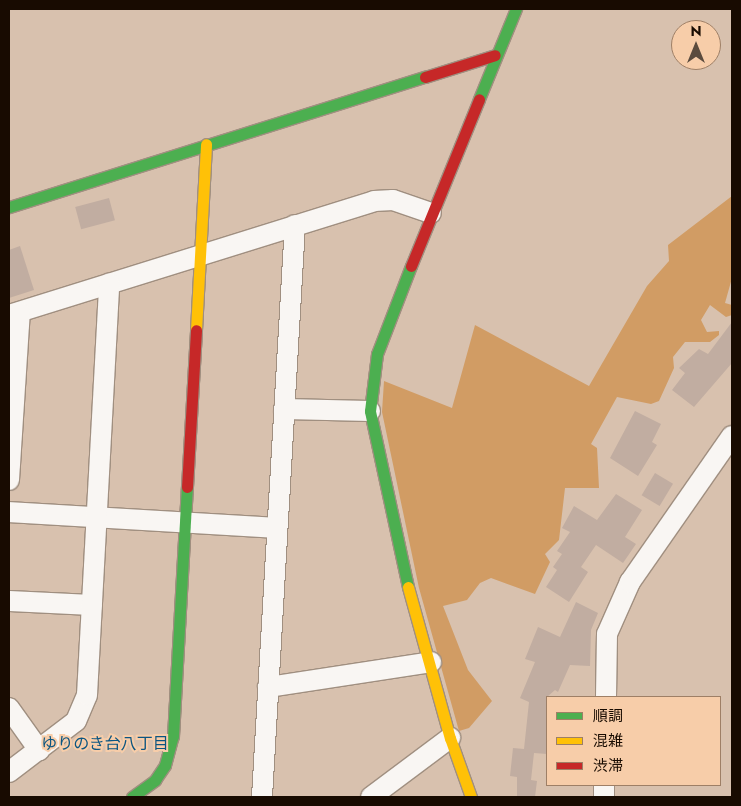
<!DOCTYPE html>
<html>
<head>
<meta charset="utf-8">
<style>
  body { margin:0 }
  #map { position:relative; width:741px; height:806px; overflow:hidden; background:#d8c1ae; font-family:Jost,"Noto Sans JP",sans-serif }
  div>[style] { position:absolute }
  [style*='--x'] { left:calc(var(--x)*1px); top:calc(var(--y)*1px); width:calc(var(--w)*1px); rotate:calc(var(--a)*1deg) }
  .forest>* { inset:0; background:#d19c64 }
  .building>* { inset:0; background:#c1ada1; transform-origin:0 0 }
  .roads { filter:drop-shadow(1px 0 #a08f80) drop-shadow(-1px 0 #a08f80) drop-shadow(0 1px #a08f80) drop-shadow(0 -1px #a08f80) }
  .street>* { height:20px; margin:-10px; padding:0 10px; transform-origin:10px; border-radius:10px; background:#f9f6f3 }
  .fast>* { height:11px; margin:-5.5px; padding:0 5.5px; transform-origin:5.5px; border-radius:5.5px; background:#4caf50 }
  .slow>* { height:11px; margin:-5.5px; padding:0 5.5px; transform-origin:5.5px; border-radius:5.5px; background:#ffc107 }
  .jam>* { height:11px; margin:-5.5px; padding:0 5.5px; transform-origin:5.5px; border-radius:5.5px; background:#c62828 }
  span { translate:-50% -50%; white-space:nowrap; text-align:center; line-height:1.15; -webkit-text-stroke:4px #f7cda9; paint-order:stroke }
  .neighbourhood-label { font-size:16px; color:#0a5582 }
  .frame { position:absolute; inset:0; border:10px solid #180b01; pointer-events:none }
  .legend { position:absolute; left:546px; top:696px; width:175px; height:90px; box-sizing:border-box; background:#f7cda9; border:1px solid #9e7f66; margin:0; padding:6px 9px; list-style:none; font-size:15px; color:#180b01 }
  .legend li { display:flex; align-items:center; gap:10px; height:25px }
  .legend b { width:25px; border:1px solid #9e7f66 }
  .north { position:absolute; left:671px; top:20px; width:50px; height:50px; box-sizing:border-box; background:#f7cda9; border:1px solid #9e7f66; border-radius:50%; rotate:0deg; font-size:14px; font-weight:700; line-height:20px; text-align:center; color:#180b01 }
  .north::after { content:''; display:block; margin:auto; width:18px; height:22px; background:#5b4b3e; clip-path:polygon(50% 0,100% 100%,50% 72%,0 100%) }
</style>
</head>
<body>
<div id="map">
  <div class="forest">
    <div style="clip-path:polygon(732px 196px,732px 278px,725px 303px,732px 305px,732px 315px,726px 317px,710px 305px,701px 320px,707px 332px,719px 331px,719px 335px,710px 342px,685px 342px,673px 357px,674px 368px,659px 401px,651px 404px,617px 397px,591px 444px,597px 448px,599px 488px,565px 488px,559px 540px,545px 554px,550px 562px,535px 594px,491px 578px,480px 583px,467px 600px,443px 606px,468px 670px,492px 701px,469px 728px,459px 731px,419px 588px,382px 412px,384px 381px,452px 408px,475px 325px,589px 386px,647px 286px,669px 261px,668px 245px)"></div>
  </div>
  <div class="building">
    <div style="left:109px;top:198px;width:23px;height:35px;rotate:75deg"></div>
    <div style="clip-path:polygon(20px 246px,34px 290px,9px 298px,9px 250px)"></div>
    <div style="clip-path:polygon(732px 322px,732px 363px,694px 407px,672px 390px,685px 373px,679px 368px,699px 349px,708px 354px)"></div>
    <div style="clip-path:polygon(635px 411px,661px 424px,652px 442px,657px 445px,638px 476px,610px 458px)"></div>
    <div style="left:655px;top:473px;width:21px;height:26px;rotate:31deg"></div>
    <div style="clip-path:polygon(616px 494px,642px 510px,625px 537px,636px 544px,623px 563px,596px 545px,581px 567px,588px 572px,569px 602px,546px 587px,557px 570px,553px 567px,562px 554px,557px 551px,570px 532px,562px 528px,574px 506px,597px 520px)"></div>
    <div style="clip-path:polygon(576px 602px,598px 613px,591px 630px,590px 666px,570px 665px,558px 692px,555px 690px,547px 697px,547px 754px,534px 753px,531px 780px,537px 781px,535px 797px,517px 797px,517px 777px,510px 776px,513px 748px,524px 749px,529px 702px,520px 698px,535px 662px,525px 659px,538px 627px,560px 637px)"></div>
  </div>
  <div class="roads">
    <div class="street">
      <div style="--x:9;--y:315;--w:382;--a:-17.3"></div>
      <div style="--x:374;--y:201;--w:19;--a:-3"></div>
      <div style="--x:393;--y:200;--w:40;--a:18.9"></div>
      <div style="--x:284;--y:409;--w:86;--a:1.3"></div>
      <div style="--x:9;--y:480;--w:168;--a:-86.3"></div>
      <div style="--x:9;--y:512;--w:268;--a:3.4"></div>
      <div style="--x:9;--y:601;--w:83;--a:2.8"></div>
      <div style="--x:268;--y:687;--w:165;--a:-8.7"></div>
      <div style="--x:606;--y:697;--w:63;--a:-89.1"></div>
      <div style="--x:607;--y:634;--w:57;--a:-66.1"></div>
      <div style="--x:630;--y:582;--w:178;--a:-55.1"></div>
      <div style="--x:9;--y:708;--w:52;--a:54.5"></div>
      <div style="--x:9;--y:772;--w:84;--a:-37.3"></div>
      <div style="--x:76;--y:721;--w:28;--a:-67"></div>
      <div style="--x:87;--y:695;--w:412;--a:-86.9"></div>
      <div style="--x:604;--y:785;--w:12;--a:90"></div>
      <div style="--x:262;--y:797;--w:573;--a:-86.7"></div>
      <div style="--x:371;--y:797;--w:99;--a:-36.8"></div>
    </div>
    <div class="fast">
      <div style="--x:479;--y:99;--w:97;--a:-67.7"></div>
      <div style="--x:9;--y:207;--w:436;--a:-17.4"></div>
      <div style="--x:408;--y:587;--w:180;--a:-102.2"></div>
      <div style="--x:370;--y:411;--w:57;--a:-83"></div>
      <div style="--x:377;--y:354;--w:94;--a:-68.9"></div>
      <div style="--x:132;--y:797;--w:29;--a:-36"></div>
      <div style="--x:155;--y:780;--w:18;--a:-56"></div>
      <div style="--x:165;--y:765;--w:30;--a:-75"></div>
      <div style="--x:173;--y:736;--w:249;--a:-86.8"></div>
    </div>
    <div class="slow">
      <div style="--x:196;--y:330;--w:186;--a:-86.9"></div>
      <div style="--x:408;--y:587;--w:157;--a:74.5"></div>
      <div style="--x:450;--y:738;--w:63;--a:70.4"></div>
    </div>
    <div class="jam">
      <div style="--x:425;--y:77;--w:73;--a:-17.4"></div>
      <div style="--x:411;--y:266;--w:180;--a:-67.8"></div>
      <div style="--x:187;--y:487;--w:157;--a:-86.7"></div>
    </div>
  </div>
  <div class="neighbourhood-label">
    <span style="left:105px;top:744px">ゆりのき台八丁目</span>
  </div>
  <div class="frame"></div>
  <ul class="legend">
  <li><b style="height:6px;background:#4caf50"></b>順調</li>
  <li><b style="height:6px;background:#ffc107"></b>混雑</li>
  <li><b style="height:6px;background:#c62828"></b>渋滞</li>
  </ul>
  <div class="north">N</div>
</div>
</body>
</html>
